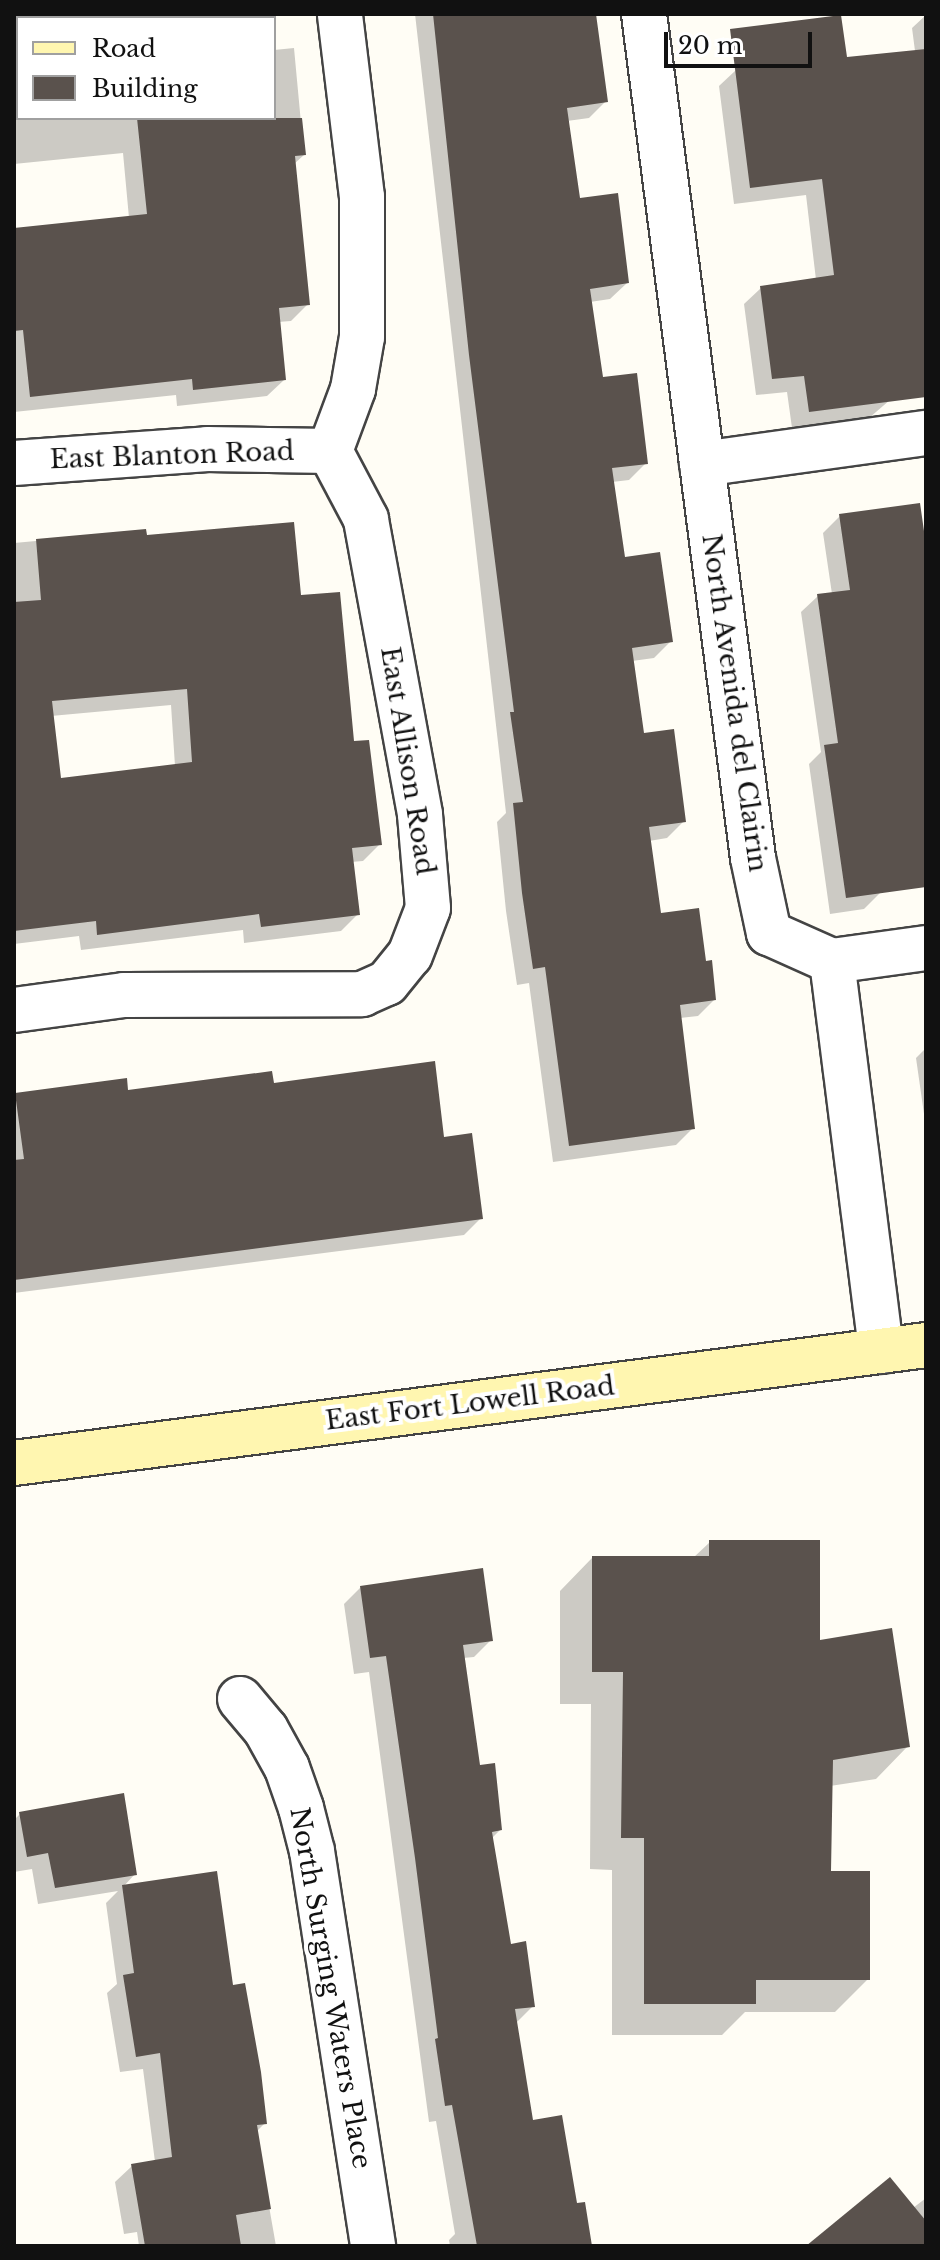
<!DOCTYPE html>
<html>
<head>
<meta charset="utf-8">
<style>
  body { margin:0 }
  #map { position:relative; width:940px; height:2260px; overflow:hidden; background:#fffdf5; font-family:"Libre Baskerville",serif }
  div>[style] { position:absolute }
  [style*='--x'] { left:calc(var(--x)*1px); top:calc(var(--y)*1px); width:calc(var(--w)*1px); rotate:calc(var(--a)*1deg) }
  .shadow>* { inset:0; background:#0003 }
  .building>* { inset:0; background:#5a524d }
  .roads { filter:drop-shadow(2px 0 #444) drop-shadow(-2px 0 #444) drop-shadow(0 2px #444) drop-shadow(0 -2px #444) }
  .street>* { height:44px; margin:-22px; padding:0 22px; transform-origin:22px; border-radius:22px; background:#fff }
  .secondary>* { height:44px; margin:-22px; padding:0 22px; transform-origin:22px; border-radius:22px; background:#fff6b0 }
  span { translate:-50% -50%; white-space:nowrap; text-align:center; line-height:1.15; -webkit-text-stroke:8px #fff; paint-order:stroke }
  .street-label { font-size:26px; color:#111 }
  .frame { position:absolute; inset:0; border:16px solid #111; pointer-events:none }
  .legend { position:absolute; left:16px; top:16px; width:260px; height:104px; box-sizing:border-box; background:#fff; border:2px solid #a0a0a0; margin:0; padding:10px 14px; list-style:none; font-size:24px; color:#111 }
  .legend li { display:flex; align-items:center; gap:16px; height:40px }
  .legend b { width:40px; border:2px solid #a0a0a0 }
  .scale { position:absolute; left:664px; top:32px; width:148px; height:36px; box-sizing:border-box; border:4px solid #111; border-top:0; padding-left:10px; font-size:24px; line-height:28px; white-space:nowrap; color:#111; -webkit-text-stroke:6px #fff; paint-order:stroke }
</style>
</head>
<body>
<div id="map">
  <div class="shadow">
    <div style="clip-path:polygon(14px 14px,257px 14px,257px 18px,18px 18px,18px 118px,274px 118px,274px 50px,294px 48px,304px 155px,294px 164px,308px 304px,291px 321px,278px 322px,284px 380px,267px 396px,177px 406px,176px 395px,14px 412px,14px 230px,129px 218px,123px 153px,14px 164px)"></div>
    <div style="clip-path:polygon(415px 14px,597px 14px,594px 17px,606px 101px,589px 118px,567px 121px,578px 200px,627px 283px,610px 299px,590px 302px,601px 380px,646px 463px,629px 480px,612px 482px,623px 559px,670px 642px,654px 658px,632px 661px,642px 736px,684px 821px,667px 838px,649px 841px,660px 916px,704px 963px,714px 1000px,698px 1016px,680px 1018px,693px 1128px,676px 1145px,553px 1162px,529px 983px,517px 985px,506px 911px,497px 822px,506px 813px)"></div>
    <div style="clip-path:polygon(926px 15px,926px 369px,869px 418px,792px 428px,787px 392px,756px 395px,744px 304px,761px 288px,816px 280px,806px 195px,734px 204px,719px 86px,736px 70px,915px 51px,912px 28px)"></div>
    <div style="clip-path:polygon(840px 516px,926px 544px,926px 862px,881px 892px,864px 909px,830px 914px,809px 764px,821px 752px,801px 612px,818px 596px,832px 594px,823px 533px)"></div>
    <div style="clip-path:polygon(evenodd,144px 531px,145px 538px,299px 597px,353px 744px,380px 844px,363px 861px,351px 862px,358px 914px,341px 931px,244px 943px,243px 930px,81px 950px,79px 936px,14px 944px,14px 543px,144px 531px,171px 705px,175px 766px,59px 780px,51px 716px,171px 705px)"></div>
    <div style="clip-path:polygon(926px 1048px,926px 1128px,916px 1058px)"></div>
    <div style="clip-path:polygon(272px 1085px,442px 1140px,481px 1218px,464px 1235px,14px 1293px,16px 1095px)"></div>
    <div style="clip-path:polygon(710px 1542px,818px 1642px,908px 1746px,876px 1779px,830px 1786px,829px 1873px,868px 1979px,835px 2012px,745px 2012px,722px 2035px,612px 2035px,612px 1870px,590px 1869px,591px 1704px,560px 1704px,560px 1591px,592px 1558px,693px 1558px)"></div>
    <div style="clip-path:polygon(361px 1587px,491px 1640px,474px 1657px,463px 1658px,478px 1768px,500px 1830px,491px 1839px,509px 1946px,533px 2006px,515px 2024px,531px 2122px,575px 2206px,590px 2246px,450px 2246px,449px 2240px,455px 2234px,436px 2121px,429px 2122px,369px 1672px,354px 1674px,344px 1604px)"></div>
    <div style="clip-path:polygon(20px 1814px,135px 1874px,123px 1887px,231px 1987px,265px 2123px,256px 2132px,276px 2246px,139px 2246px,137px 2232px,124px 2234px,115px 2182px,132px 2166px,155px 2162px,143px 2069px,120px 2072px,107px 1993px,117px 1984px,106px 1903px,118px 1891px,38px 1904px,32px 1869px,14px 1872px,14px 1820px)"></div>
    <div style="clip-path:polygon(926px 2198px,926px 2246px,814px 2246px,913px 2208px)"></div>
  </div>
  <div class="building">
    <div style="clip-path:polygon(433px 14px,596px 14px,608px 102px,567px 108px,580px 198px,618px 193px,629px 283px,590px 289px,603px 377px,637px 373px,648px 464px,612px 468px,625px 557px,660px 552px,673px 642px,632px 648px,644px 733px,674px 729px,686px 822px,649px 827px,661px 913px,699px 908px,706px 961px,712px 960px,716px 1000px,680px 1005px,695px 1129px,569px 1146px,545px 967px,533px 969px,522px 893px,513px 803px,523px 802px,510px 712px,514px 712px,469px 355px)"></div>
    <div style="clip-path:polygon(841px 15px,847px 57px,926px 49px,926px 397px,809px 412px,804px 376px,772px 379px,760px 286px,834px 275px,822px 179px,750px 188px,730px 29px)"></div>
    <div style="clip-path:polygon(137px 118px,302px 118px,306px 155px,295px 156px,310px 305px,279px 308px,286px 380px,193px 390px,192px 379px,30px 397px,23px 330px,14px 331px,14px 228px,147px 214px)"></div>
    <div style="clip-path:polygon(920px 503px,926px 545px,926px 887px,846px 898px,824px 745px,838px 743px,817px 594px,850px 590px,839px 514px)"></div>
    <div style="clip-path:polygon(evenodd,294px 522px,301px 595px,340px 592px,354px 741px,369px 740px,382px 845px,352px 848px,360px 915px,261px 927px,259px 914px,97px 935px,96px 921px,14px 931px,14px 602px,41px 600px,36px 539px,146px 529px,147px 535px,294px 522px,187px 689px,192px 762px,61px 778px,52px 701px,187px 689px)"></div>
    <div style="clip-path:polygon(435px 1061px,444px 1137px,472px 1133px,483px 1219px,14px 1280px,14px 1160px,24px 1159px,15px 1093px,127px 1078px,128px 1090px,272px 1071px,274px 1083px)"></div>
    <div style="clip-path:polygon(709px 1540px,820px 1540px,820px 1640px,892px 1628px,910px 1747px,833px 1760px,831px 1871px,870px 1871px,870px 1980px,756px 1980px,756px 2004px,644px 2004px,644px 1838px,621px 1838px,623px 1672px,592px 1672px,592px 1556px,709px 1556px)"></div>
    <div style="clip-path:polygon(483px 1568px,493px 1641px,463px 1645px,480px 1765px,495px 1763px,502px 1830px,492px 1832px,511px 1944px,526px 1941px,535px 2007px,515px 2009px,533px 2120px,562px 2115px,577px 2203px,585px 2202px,592px 2246px,477px 2246px,452px 2105px,445px 2106px,435px 2039px,438px 2038px,415px 1858px,386px 1656px,370px 1658px,360px 1586px)"></div>
    <div style="clip-path:polygon(124px 1793px,137px 1875px,55px 1888px,48px 1853px,27px 1857px,19px 1812px)"></div>
    <div style="clip-path:polygon(217px 1871px,233px 1985px,245px 1983px,261px 2072px,267px 2124px,257px 2125px,271px 2209px,236px 2215px,241px 2246px,145px 2246px,131px 2164px,172px 2157px,160px 2053px,136px 2057px,123px 1975px,134px 1973px,122px 1885px)"></div>
    <div style="clip-path:polygon(890px 2177px,926px 2221px,926px 2246px,806px 2246px)"></div>
  </div>
  <div class="roads">
    <div class="street">
      <div style="--x:644;--y:14;--w:851;--a:82.64"></div>
      <div style="--x:753;--y:858;--w:77;--a:78"></div>
      <div style="--x:769;--y:933;--w:69;--a:24"></div>
      <div style="--x:330;--y:451;--w:66;--a:-69.6"></div>
      <div style="--x:353;--y:389;--w:53;--a:-80.2"></div>
      <div style="--x:362;--y:337;--w:140;--a:-90"></div>
      <div style="--x:362;--y:197;--w:184;--a:-96.9"></div>
      <div style="--x:14;--y:463;--w:194;--a:-4.1"></div>
      <div style="--x:207;--y:449;--w:123;--a:0.9"></div>
      <div style="--x:702;--y:464;--w:226;--a:-7.9"></div>
      <div style="--x:832;--y:961;--w:393;--a:82.8"></div>
      <div style="--x:832;--y:961;--w:95;--a:-7.9"></div>
      <div style="--x:14;--y:1010;--w:111;--a:-7.8"></div>
      <div style="--x:124;--y:995;--w:238;--a:-0.2"></div>
      <div style="--x:362;--y:994;--w:27;--a:-24"></div>
      <div style="--x:387;--y:983;--w:36;--a:-51"></div>
      <div style="--x:410;--y:955;--w:50;--a:-69"></div>
      <div style="--x:428;--y:908;--w:94;--a:-94.9"></div>
      <div style="--x:420;--y:814;--w:300;--a:-100.4"></div>
      <div style="--x:366;--y:519;--w:77;--a:-117.9"></div>
      <div style="--x:240;--y:1699;--w:40;--a:50"></div>
      <div style="--x:266;--y:1730;--w:43;--a:61.1"></div>
      <div style="--x:287;--y:1768;--w:42;--a:70.7"></div>
      <div style="--x:301;--y:1808;--w:44;--a:75.7"></div>
      <div style="--x:312;--y:1851;--w:400;--a:81.2"></div>
    </div>
    <div class="secondary">
      <div style="--x:14;--y:1463;--w:920;--a:-7.37"></div>
    </div>
  </div>
  <div class="street-label">
    <span style="left:172px;top:456px;rotate:-2deg">East Blanton Road</span>
    <span style="left:734px;top:703px;rotate:82deg">North Avenida del Clairin</span>
    <span style="left:407px;top:761px;rotate:81deg">East Allison Road</span>
    <span style="left:470px;top:1404px;rotate:-7deg">East Fort Lowell Road</span>
    <span style="left:330px;top:1988px;rotate:80deg">North Surging Waters Place</span>
  </div>
  <div class="frame"></div>
  <ul class="legend">
  <li><b style="height:10px;background:#fff6b0"></b>Road</li>
  <li><b style="height:22px;background:#5a524d"></b>Building</li>
  </ul>
  <div class="scale">20 m</div>
</div>
</body>
</html>
